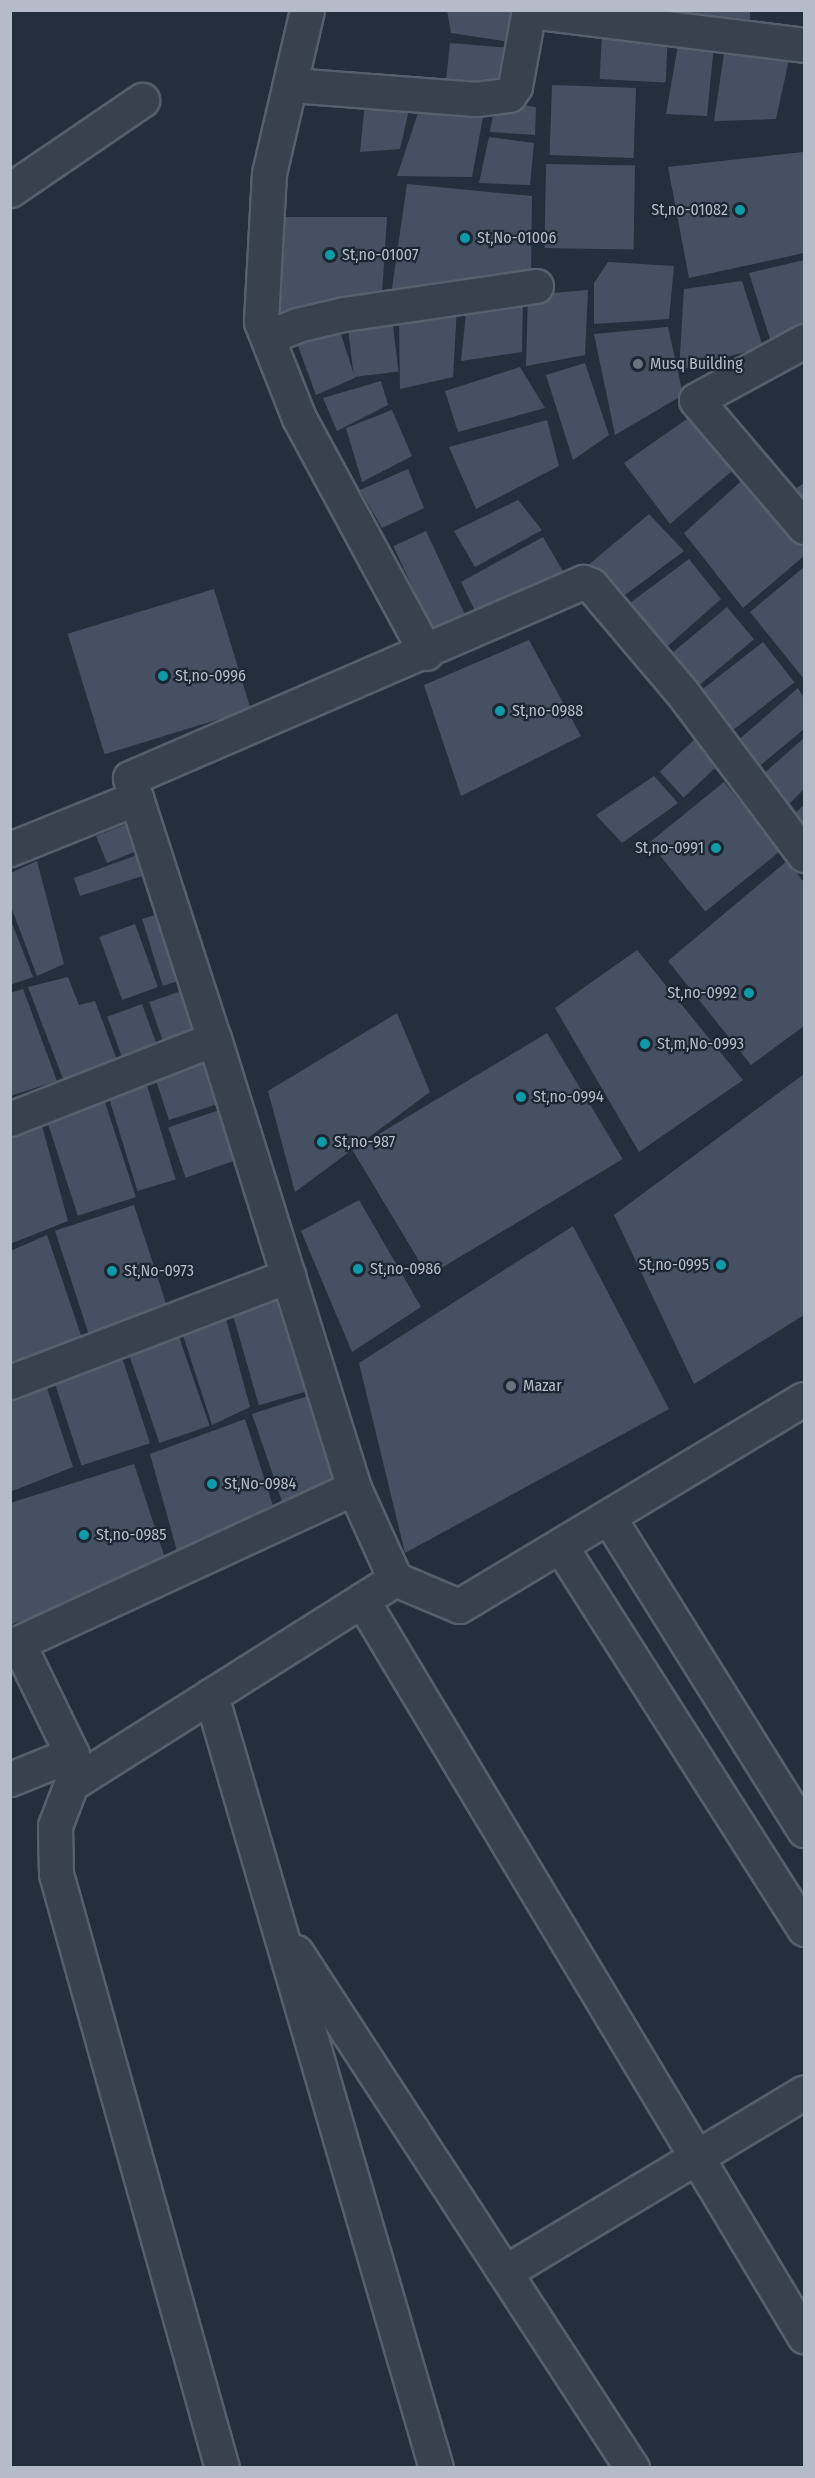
<!DOCTYPE html>
<html>
<head>
<meta charset="utf-8">
<style>
  body { margin:0 }
  #map { position:relative; width:815px; height:2478px; overflow:hidden; background:#242f3e; font-family:"Fira Sans Condensed",sans-serif }
  div>[style] { position:absolute }
  [style*='--x'] { left:calc(var(--x)*1px); top:calc(var(--y)*1px); width:calc(var(--w)*1px); rotate:calc(var(--a)*1deg) }
  .building>* { inset:0; background:#455162; transform-origin:0 0 }
  .roads { filter:drop-shadow(2px 0 #565f6c) drop-shadow(-2px 0 #565f6c) drop-shadow(0 2px #565f6c) drop-shadow(0 -2px #565f6c) }
  .street>* { height:33px; margin:-16.5px; padding:0 16.5px; transform-origin:16.5px; border-radius:16.5px; background:#38414e }
  .dots>* { width:16px; height:16px; translate:-50% -50%; box-sizing:border-box; border:3px solid #1d2633; border-radius:50% }
  span { translate:-50% -50%; white-space:nowrap; text-align:center; line-height:1.15; -webkit-text-stroke:4.5px #1d2633; paint-order:stroke }
  .poi-label { font-size:16px; color:#b4bcc9 }
  .right { translate:-100% -50%; text-align:right }
  .left { translate:0 -50%; text-align:left }
  .frame { position:absolute; inset:0; border:12px solid #b4bcc9; pointer-events:none }
</style>
</head>
<body>
<div id="map">
  <div class="building">
    <div style="clip-path:polygon(447px 10px,514px 10px,510px 42px,451px 33px)"></div>
    <div style="left:684px;top:10px;width:66px;height:15px"></div>
    <div style="left:602px;top:34px;width:66px;height:45px;rotate:3deg"></div>
    <div style="clip-path:polygon(450px 43px,511px 48px,503px 90px,445px 89px)"></div>
    <div style="clip-path:polygon(678px 45px,714px 45px,707px 116px,666px 114px)"></div>
    <div style="clip-path:polygon(725px 47px,790px 55px,776px 119px,714px 121px)"></div>
    <div style="left:636px;top:88px;width:70px;height:84px;rotate:92deg"></div>
    <div style="clip-path:polygon(422px 101px,485px 106px,472px 177px,397px 176px)"></div>
    <div style="clip-path:polygon(495px 101px,536px 107px,535px 135px,490px 132px)"></div>
    <div style="clip-path:polygon(365px 103px,410px 106px,400px 149px,360px 152px)"></div>
    <div style="clip-path:polygon(489px 137px,534px 143px,530px 185px,479px 183px)"></div>
    <div style="clip-path:polygon(803px 152px,804px 253px,689px 278px,668px 167px)"></div>
    <div style="left:546px;top:164px;width:89px;height:84px;rotate:1deg"></div>
    <div style="clip-path:polygon(407px 184px,532px 196px,531px 280px,390px 302px)"></div>
    <div style="clip-path:polygon(283px 217px,387px 217px,382px 294px,266px 318px)"></div>
    <div style="clip-path:polygon(804px 260px,804px 327px,771px 342px,749px 273px)"></div>
    <div style="clip-path:polygon(608px 262px,674px 266px,669px 319px,594px 324px,594px 283px)"></div>
    <div style="clip-path:polygon(742px 281px,763px 347px,679px 370px,684px 289px)"></div>
    <div style="clip-path:polygon(588px 290px,585px 355px,526px 366px,528px 295px)"></div>
    <div style="clip-path:polygon(523px 297px,522px 352px,461px 361px,467px 304px)"></div>
    <div style="clip-path:polygon(457px 307px,453px 377px,400px 389px,399px 316px)"></div>
    <div style="left:392px;top:318px;width:54px;height:45px;rotate:83deg"></div>
    <div style="clip-path:polygon(668px 327px,683px 395px,615px 435px,594px 334px)"></div>
    <div style="clip-path:polygon(339px 328px,355px 378px,316px 395px,294px 335px)"></div>
    <div style="clip-path:polygon(585px 363px,609px 435px,573px 460px,546px 375px)"></div>
    <div style="clip-path:polygon(520px 367px,545px 408px,458px 432px,445px 391px)"></div>
    <div style="clip-path:polygon(381px 381px,388px 405px,337px 431px,323px 398px)"></div>
    <div style="clip-path:polygon(392px 410px,412px 456px,362px 482px,346px 428px)"></div>
    <div style="clip-path:polygon(697px 412px,740px 464px,670px 524px,624px 463px)"></div>
    <div style="clip-path:polygon(547px 420px,559px 466px,476px 509px,449px 447px)"></div>
    <div style="clip-path:polygon(408px 469px,424px 508px,382px 528px,360px 490px)"></div>
    <div style="clip-path:polygon(748px 475px,804px 545px,804px 556px,743px 608px,684px 533px)"></div>
    <div style="clip-path:polygon(804px 483px,804px 512px,789px 493px)"></div>
    <div style="clip-path:polygon(518px 500px,542px 530px,475px 567px,454px 531px)"></div>
    <div style="clip-path:polygon(649px 514px,684px 551px,613px 604px,586px 567px)"></div>
    <div style="left:426px;top:531px;width:104px;height:36px;rotate:65deg"></div>
    <div style="clip-path:polygon(543px 537px,568px 580px,479px 619px,461px 582px)"></div>
    <div style="clip-path:polygon(689px 559px,721px 599px,660px 653px,622px 609px)"></div>
    <div style="clip-path:polygon(804px 567px,804px 679px,750px 612px)"></div>
    <div style="left:214px;top:589px;width:126px;height:153px;rotate:73deg"></div>
    <div style="left:727px;top:607px;width:42px;height:81px;rotate:50deg"></div>
    <div style="clip-path:polygon(529px 640px,581px 736px,461px 796px,424px 685px)"></div>
    <div style="left:763px;top:642px;width:51px;height:85px;rotate:52deg"></div>
    <div style="clip-path:polygon(798px 688px,804px 698px,804px 729px,756px 769px,735px 743px)"></div>
    <div style="left:697px;top:737px;width:35px;height:51px;rotate:47deg"></div>
    <div style="clip-path:polygon(804px 738px,804px 789px,783px 810px,762px 775px)"></div>
    <div style="clip-path:polygon(654px 776px,678px 803px,622px 843px,596px 815px)"></div>
    <div style="left:724px;top:782px;width:89px;height:96px;rotate:51deg"></div>
    <div style="clip-path:polygon(804px 805px,804px 831px,792px 816px)"></div>
    <div style="left:136px;top:820px;width:29px;height:43px;rotate:68deg"></div>
    <div style="clip-path:polygon(148px 851px,155px 872px,80px 896px,74px 878px)"></div>
    <div style="clip-path:polygon(37px 861px,64px 964px,37px 976px,10px 904px,10px 873px)"></div>
    <div style="clip-path:polygon(787px 861px,804px 882px,804px 1026px,751px 1065px,668px 961px)"></div>
    <div style="left:168px;top:911px;width:70px;height:27px;rotate:73deg"></div>
    <div style="clip-path:polygon(10px 918px,33px 977px,10px 985px)"></div>
    <div style="left:135px;top:924px;width:67px;height:38px;rotate:70deg"></div>
    <div style="clip-path:polygon(637px 950px,743px 1080px,639px 1152px,555px 1008px)"></div>
    <div style="clip-path:polygon(68px 977px,79px 1005px,95px 1001px,117px 1060px,63px 1079px,28px 987px)"></div>
    <div style="left:190px;top:988px;width:50px;height:43px;rotate:71deg"></div>
    <div style="clip-path:polygon(23px 989px,57px 1081px,10px 1096px,10px 993px)"></div>
    <div style="left:142px;top:1004px;width:49px;height:37px;rotate:70deg"></div>
    <div style="clip-path:polygon(397px 1013px,430px 1092px,295px 1192px,268px 1091px)"></div>
    <div style="left:547px;top:1033px;width:147px;height:227px;rotate:59deg"></div>
    <div style="left:207px;top:1056px;width:49px;height:56px;rotate:72deg"></div>
    <div style="clip-path:polygon(804px 1074px,804px 1315px,694px 1384px,614px 1215px)"></div>
    <div style="left:145px;top:1079px;width:105px;height:40px;rotate:73deg"></div>
    <div style="left:104px;top:1099px;width:103px;height:61px;rotate:72deg"></div>
    <div style="left:225px;top:1108px;width:53px;height:60px;rotate:71deg"></div>
    <div style="clip-path:polygon(41px 1122px,68px 1221px,10px 1244px,10px 1134px)"></div>
    <div style="clip-path:polygon(359px 1200px,421px 1307px,352px 1352px,301px 1231px)"></div>
    <div style="left:134px;top:1205px;width:109px;height:83px;rotate:72deg"></div>
    <div style="clip-path:polygon(573px 1226px,669px 1409px,405px 1553px,359px 1363px)"></div>
    <div style="clip-path:polygon(47px 1235px,84px 1344px,10px 1366px,10px 1251px)"></div>
    <div style="left:284px;top:1297px;width:97px;height:54px;rotate:74deg"></div>
    <div style="clip-path:polygon(225px 1315px,250px 1407px,212px 1425px,182px 1332px)"></div>
    <div style="left:178px;top:1334px;width:97px;height:53px;rotate:71deg"></div>
    <div style="left:120px;top:1351px;width:97px;height:72px;rotate:72deg"></div>
    <div style="clip-path:polygon(44px 1379px,73px 1467px,10px 1492px,10px 1396px)"></div>
    <div style="clip-path:polygon(311px 1395px,336px 1484px,284px 1507px,252px 1414px)"></div>
    <div style="clip-path:polygon(245px 1419px,276px 1515px,179px 1558px,150px 1454px)"></div>
    <div style="clip-path:polygon(134px 1464px,168px 1567px,10px 1625px,10px 1503px)"></div>
  </div>
  <div class="roads">
    <div class="street">
      <div style="--x:307;--y:10;--w:167;--a:103.1"></div>
      <div style="--x:269;--y:173;--w:149;--a:93.1"></div>
      <div style="--x:261;--y:322;--w:103;--a:68.4"></div>
      <div style="--x:299;--y:418;--w:267;--a:61.6"></div>
      <div style="--x:529;--y:11;--w:277;--a:7"></div>
      <div style="--x:291;--y:85;--w:186;--a:4.3"></div>
      <div style="--x:476;--y:99;--w:33;--a:-7"></div>
      <div style="--x:509;--y:95;--w:11;--a:-56"></div>
      <div style="--x:515;--y:86;--w:77;--a:-79.6"></div>
      <div style="--x:10;--y:190;--w:160;--a:-34.3"></div>
      <div style="--x:268;--y:337;--w:31;--a:-22"></div>
      <div style="--x:297;--y:325;--w:48;--a:-13.2"></div>
      <div style="--x:344;--y:314;--w:194;--a:-8.3"></div>
      <div style="--x:804;--y:341;--w:123;--a:151.4"></div>
      <div style="--x:696;--y:400;--w:167;--a:49.6"></div>
      <div style="--x:136;--y:798;--w:21;--a:-107"></div>
      <div style="--x:130;--y:778;--w:494;--a:-23.4"></div>
      <div style="--x:583;--y:582;--w:9;--a:21"></div>
      <div style="--x:591;--y:585;--w:139;--a:49.7"></div>
      <div style="--x:681;--y:691;--w:205;--a:53.1"></div>
      <div style="--x:10;--y:849;--w:136;--a:-22"></div>
      <div style="--x:136;--y:798;--w:253;--a:72.1"></div>
      <div style="--x:214;--y:1039;--w:219;--a:158.6"></div>
      <div style="--x:10;--y:1382;--w:298;--a:-20.9"></div>
      <div style="--x:288;--y:1276;--w:248;--a:-107.3"></div>
      <div style="--x:354;--y:1488;--w:100;--a:65.7"></div>
      <div style="--x:395;--y:1579;--w:69;--a:22.9"></div>
      <div style="--x:459;--y:1606;--w:402;--a:-31"></div>
      <div style="--x:609;--y:1518;--w:368;--a:58"></div>
      <div style="--x:561;--y:1547;--w:453;--a:57.5"></div>
      <div style="--x:362;--y:1600;--w:859;--a:59.01"></div>
      <div style="--x:18;--y:1643;--w:370;--a:-24.8"></div>
      <div style="--x:354;--y:1488;--w:222;--a:-107.3"></div>
      <div style="--x:10;--y:1646;--w:9;--a:-21"></div>
      <div style="--x:18;--y:1643;--w:123;--a:64.1"></div>
      <div style="--x:72;--y:1754;--w:67;--a:158"></div>
      <div style="--x:211;--y:1695;--w:805;--a:73.77"></div>
      <div style="--x:296;--y:1952;--w:616;--a:56.93"></div>
      <div style="--x:505;--y:2272;--w:349;--a:-31"></div>
      <div style="--x:222;--y:2468;--w:617;--a:-105.61"></div>
      <div style="--x:56;--y:1874;--w:48;--a:-91.2"></div>
      <div style="--x:55;--y:1826;--w:45;--a:-69.1"></div>
      <div style="--x:71;--y:1784;--w:383;--a:-32.3"></div>
    </div>
  </div>
  <div class="dots">
    <div style="left:740px;top:210px;background:#0f9aa8"></div>
    <div style="left:465px;top:238px;background:#0f9aa8"></div>
    <div style="left:330px;top:255px;background:#0f9aa8"></div>
    <div style="left:638px;top:364px;background:#6b7280"></div>
    <div style="left:163px;top:676px;background:#0f9aa8"></div>
    <div style="left:500px;top:711px;background:#0f9aa8"></div>
    <div style="left:716px;top:848px;background:#0f9aa8"></div>
    <div style="left:749px;top:993px;background:#0f9aa8"></div>
    <div style="left:645px;top:1044px;background:#0f9aa8"></div>
    <div style="left:521px;top:1097px;background:#0f9aa8"></div>
    <div style="left:322px;top:1142px;background:#0f9aa8"></div>
    <div style="left:721px;top:1265px;background:#0f9aa8"></div>
    <div style="left:358px;top:1269px;background:#0f9aa8"></div>
    <div style="left:112px;top:1271px;background:#0f9aa8"></div>
    <div style="left:511px;top:1386px;background:#6b7280"></div>
    <div style="left:212px;top:1484px;background:#0f9aa8"></div>
    <div style="left:84px;top:1535px;background:#0f9aa8"></div>
  </div>
  <div class="poi-label">
    <span class="right" style="left:728px;top:210px">St,no-01082</span>
    <span class="left" style="left:477px;top:238px">St,No-01006</span>
    <span class="left" style="left:342px;top:255px">St,no-01007</span>
    <span class="left" style="left:650px;top:364px">Musq Building</span>
    <span class="left" style="left:175px;top:676px">St,no-0996</span>
    <span class="left" style="left:512px;top:711px">St,no-0988</span>
    <span class="right" style="left:704px;top:848px">St,no-0991</span>
    <span class="right" style="left:737px;top:993px">St,no-0992</span>
    <span class="left" style="left:657px;top:1044px">St,m,No-0993</span>
    <span class="left" style="left:533px;top:1097px">St,no-0994</span>
    <span class="left" style="left:334px;top:1142px">St,no-987</span>
    <span class="right" style="left:709px;top:1265px">St,no-0995</span>
    <span class="left" style="left:370px;top:1269px">St,no-0986</span>
    <span class="left" style="left:124px;top:1271px">St,No-0973</span>
    <span class="left" style="left:523px;top:1386px">Mazar</span>
    <span class="left" style="left:224px;top:1484px">St,No-0984</span>
    <span class="left" style="left:96px;top:1535px">St,no-0985</span>
  </div>
  <div class="frame"></div>
</div>
</body>
</html>
